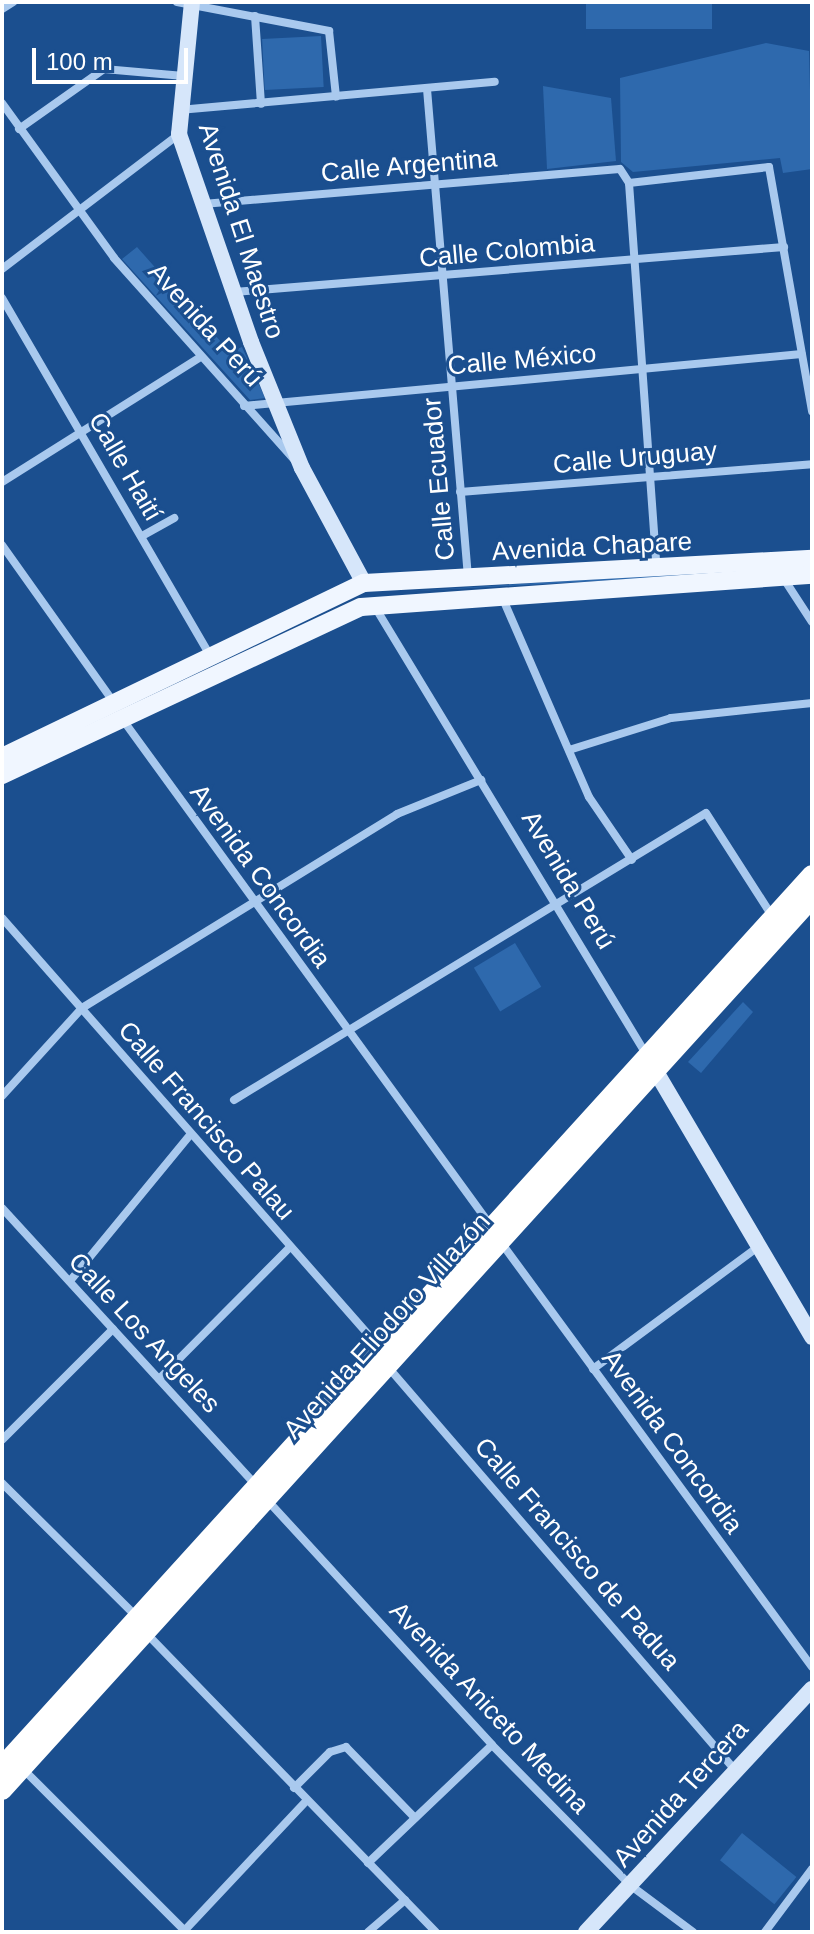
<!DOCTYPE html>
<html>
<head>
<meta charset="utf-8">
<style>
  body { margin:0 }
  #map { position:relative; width:814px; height:1934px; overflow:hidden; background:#1b4f8f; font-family:Helvetica,sans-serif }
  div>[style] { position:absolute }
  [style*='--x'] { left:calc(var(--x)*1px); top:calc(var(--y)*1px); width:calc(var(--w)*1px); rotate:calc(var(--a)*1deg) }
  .green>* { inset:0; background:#2e69ad; transform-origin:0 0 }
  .street>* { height:8px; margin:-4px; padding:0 4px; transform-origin:4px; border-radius:4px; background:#a9c9ee }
  .secondary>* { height:16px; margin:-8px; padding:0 8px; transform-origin:8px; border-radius:8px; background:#d6e6fa }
  .primary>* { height:18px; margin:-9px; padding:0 9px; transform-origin:9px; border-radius:9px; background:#f0f6ff }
  .highway>* { height:20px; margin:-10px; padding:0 10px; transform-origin:10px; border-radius:10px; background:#fff }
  span { translate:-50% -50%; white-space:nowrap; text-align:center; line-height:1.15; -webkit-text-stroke:6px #1b4f8f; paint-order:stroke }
  .street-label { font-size:26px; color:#fff }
  .frame { position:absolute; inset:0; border:4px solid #fff; pointer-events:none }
  .scale { position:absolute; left:32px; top:48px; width:156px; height:36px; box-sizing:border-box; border:4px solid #fff; border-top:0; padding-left:10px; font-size:24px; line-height:28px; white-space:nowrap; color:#fff; -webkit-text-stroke:6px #1b4f8f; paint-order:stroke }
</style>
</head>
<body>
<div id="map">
  <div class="green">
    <div style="left:586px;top:2px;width:126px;height:27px"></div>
    <div style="left:321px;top:36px;width:51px;height:59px;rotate:87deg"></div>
    <div style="clip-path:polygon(766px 43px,809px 51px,812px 169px,783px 173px,780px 158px,633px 172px,621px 162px,620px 78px)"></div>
    <div style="clip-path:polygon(543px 86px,611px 98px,616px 161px,547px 169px)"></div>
    <div style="clip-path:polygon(137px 247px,230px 352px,242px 347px,265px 398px,250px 400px,122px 259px)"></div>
    <div style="clip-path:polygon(812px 565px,812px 569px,399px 592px)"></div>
    <div style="left:515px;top:943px;width:51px;height:48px;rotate:59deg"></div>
    <div style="clip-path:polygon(743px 1002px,753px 1012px,701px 1073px,688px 1062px)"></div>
    <div style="left:742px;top:1833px;width:70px;height:35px;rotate:39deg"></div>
  </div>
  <div class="street">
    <div style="--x:177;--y:2;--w:155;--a:10.8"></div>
    <div style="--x:329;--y:31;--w:66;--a:83.9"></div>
    <div style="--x:2;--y:9;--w:13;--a:-32"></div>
    <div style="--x:255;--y:16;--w:88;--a:86.1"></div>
    <div style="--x:427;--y:89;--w:492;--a:85.2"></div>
    <div style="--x:2;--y:103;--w:191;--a:54.1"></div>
    <div style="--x:114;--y:258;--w:270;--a:48.2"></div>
    <div style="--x:179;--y:110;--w:317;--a:-5.1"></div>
    <div style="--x:19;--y:129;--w:104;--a:-35.2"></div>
    <div style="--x:104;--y:69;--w:80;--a:5"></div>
    <div style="--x:629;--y:183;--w:141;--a:-6.5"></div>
    <div style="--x:769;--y:167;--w:248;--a:80"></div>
    <div style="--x:203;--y:204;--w:418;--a:-4.8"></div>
    <div style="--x:620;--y:169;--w:17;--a:57"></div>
    <div style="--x:629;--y:183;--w:387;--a:85.9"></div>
    <div style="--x:2;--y:269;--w:223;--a:-37.3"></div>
    <div style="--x:234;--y:292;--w:552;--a:-4.68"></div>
    <div style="--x:2;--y:298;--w:415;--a:59.8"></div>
    <div style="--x:244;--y:406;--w:560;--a:-5.32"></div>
    <div style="--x:2;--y:482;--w:233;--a:-32.2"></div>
    <div style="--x:460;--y:492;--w:353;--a:-4.5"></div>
    <div style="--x:142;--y:536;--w:37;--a:-29"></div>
    <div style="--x:2;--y:545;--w:195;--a:54.6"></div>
    <div style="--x:784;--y:579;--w:51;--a:56.9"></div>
    <div style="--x:502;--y:597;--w:218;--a:66.5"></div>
    <div style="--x:589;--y:797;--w:76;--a:55.7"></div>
    <div style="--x:375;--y:607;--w:523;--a:58.77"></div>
    <div style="--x:123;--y:720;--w:626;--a:53.97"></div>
    <div style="--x:569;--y:750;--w:107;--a:-17.4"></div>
    <div style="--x:671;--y:718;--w:142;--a:-6.1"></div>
    <div style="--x:2;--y:918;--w:574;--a:48.67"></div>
    <div style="--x:2;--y:1096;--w:119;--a:-47.7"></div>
    <div style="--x:82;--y:1008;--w:370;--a:-31.6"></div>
    <div style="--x:397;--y:814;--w:91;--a:-22"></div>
    <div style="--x:234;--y:1100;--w:552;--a:-31.3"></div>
    <div style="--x:706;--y:813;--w:122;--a:57.3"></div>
    <div style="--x:2;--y:1208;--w:377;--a:47.5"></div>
    <div style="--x:500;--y:1241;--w:528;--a:53.78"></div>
    <div style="--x:70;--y:1281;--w:189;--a:-50.6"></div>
    <div style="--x:388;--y:1367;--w:532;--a:49.27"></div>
    <div style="--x:593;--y:1369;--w:207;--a:-36.5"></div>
    <div style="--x:159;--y:1379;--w:186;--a:-45.2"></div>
    <div style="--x:2;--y:1440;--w:157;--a:-45"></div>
    <div style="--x:2;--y:1483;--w:190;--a:44.8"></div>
    <div style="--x:268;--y:1501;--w:331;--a:47.4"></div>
    <div style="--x:492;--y:1745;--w:197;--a:45.4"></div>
    <div style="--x:630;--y:1885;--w:79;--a:36.7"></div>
    <div style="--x:147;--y:1634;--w:415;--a:45.9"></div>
    <div style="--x:23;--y:1769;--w:231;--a:45"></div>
    <div style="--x:294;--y:1788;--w:51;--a:-45"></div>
    <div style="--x:330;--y:1752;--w:17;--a:-17"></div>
    <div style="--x:346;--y:1747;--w:99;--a:45.8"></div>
    <div style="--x:368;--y:1863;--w:171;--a:-43.6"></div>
    <div style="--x:185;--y:1930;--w:177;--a:-46.8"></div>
    <div style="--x:368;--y:1932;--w:49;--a:-40.9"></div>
    <div style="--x:765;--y:1932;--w:79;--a:-53.3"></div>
  </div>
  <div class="secondary">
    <div style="--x:192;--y:2;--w:133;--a:95.6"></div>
    <div style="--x:179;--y:134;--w:220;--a:70.9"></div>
    <div style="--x:251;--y:342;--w:136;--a:68"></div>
    <div style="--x:302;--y:468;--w:131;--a:61.7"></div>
    <div style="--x:655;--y:1070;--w:310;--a:59.5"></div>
    <div style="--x:586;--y:1932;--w:332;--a:-47.1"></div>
  </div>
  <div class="primary">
    <div style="--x:2;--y:757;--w:402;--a:-25.7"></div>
    <div style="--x:364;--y:583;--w:449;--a:-3.1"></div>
    <div style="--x:2;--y:775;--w:396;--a:-25.1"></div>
    <div style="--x:361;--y:607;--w:452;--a:-4.1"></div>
  </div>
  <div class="highway">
    <div style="--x:2;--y:1767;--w:1205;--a:-47.76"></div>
    <div style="--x:2;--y:1790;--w:1205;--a:-47.76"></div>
  </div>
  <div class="street-label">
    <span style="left:409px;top:166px;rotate:-5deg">Calle Argentina</span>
    <span style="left:241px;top:231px;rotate:72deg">Avenida El Maestro</span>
    <span style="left:507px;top:251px;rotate:-5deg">Calle Colombia</span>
    <span style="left:205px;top:325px;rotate:48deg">Avenida Perú</span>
    <span style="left:522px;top:360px;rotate:-5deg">Calle México</span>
    <span style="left:635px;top:458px;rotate:-5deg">Calle Uruguay</span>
    <span style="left:125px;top:467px;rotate:60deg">Calle Haití</span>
    <span style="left:439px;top:479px;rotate:-95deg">Calle Ecuador</span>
    <span style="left:592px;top:547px;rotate:-3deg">Avenida Chapare</span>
    <span style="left:260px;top:876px;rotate:54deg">Avenida Concordia</span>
    <span style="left:568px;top:880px;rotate:59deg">Avenida Perú</span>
    <span style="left:206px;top:1121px;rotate:49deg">Calle Francisco Palau</span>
    <span style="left:387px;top:1326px;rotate:-48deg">Avenida Eliodoro Villazón</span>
    <span style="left:144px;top:1333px;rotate:47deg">Calle Los Angeles</span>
    <span style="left:672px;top:1442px;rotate:54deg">Avenida Concordia</span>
    <span style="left:577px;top:1554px;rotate:49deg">Calle Francisco de Padua</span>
    <span style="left:489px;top:1708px;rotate:47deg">Avenida Aniceto Medina</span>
    <span style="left:681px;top:1794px;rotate:-48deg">Avenida Tercera</span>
  </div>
  <div class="frame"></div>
  <div class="scale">100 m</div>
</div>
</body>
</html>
